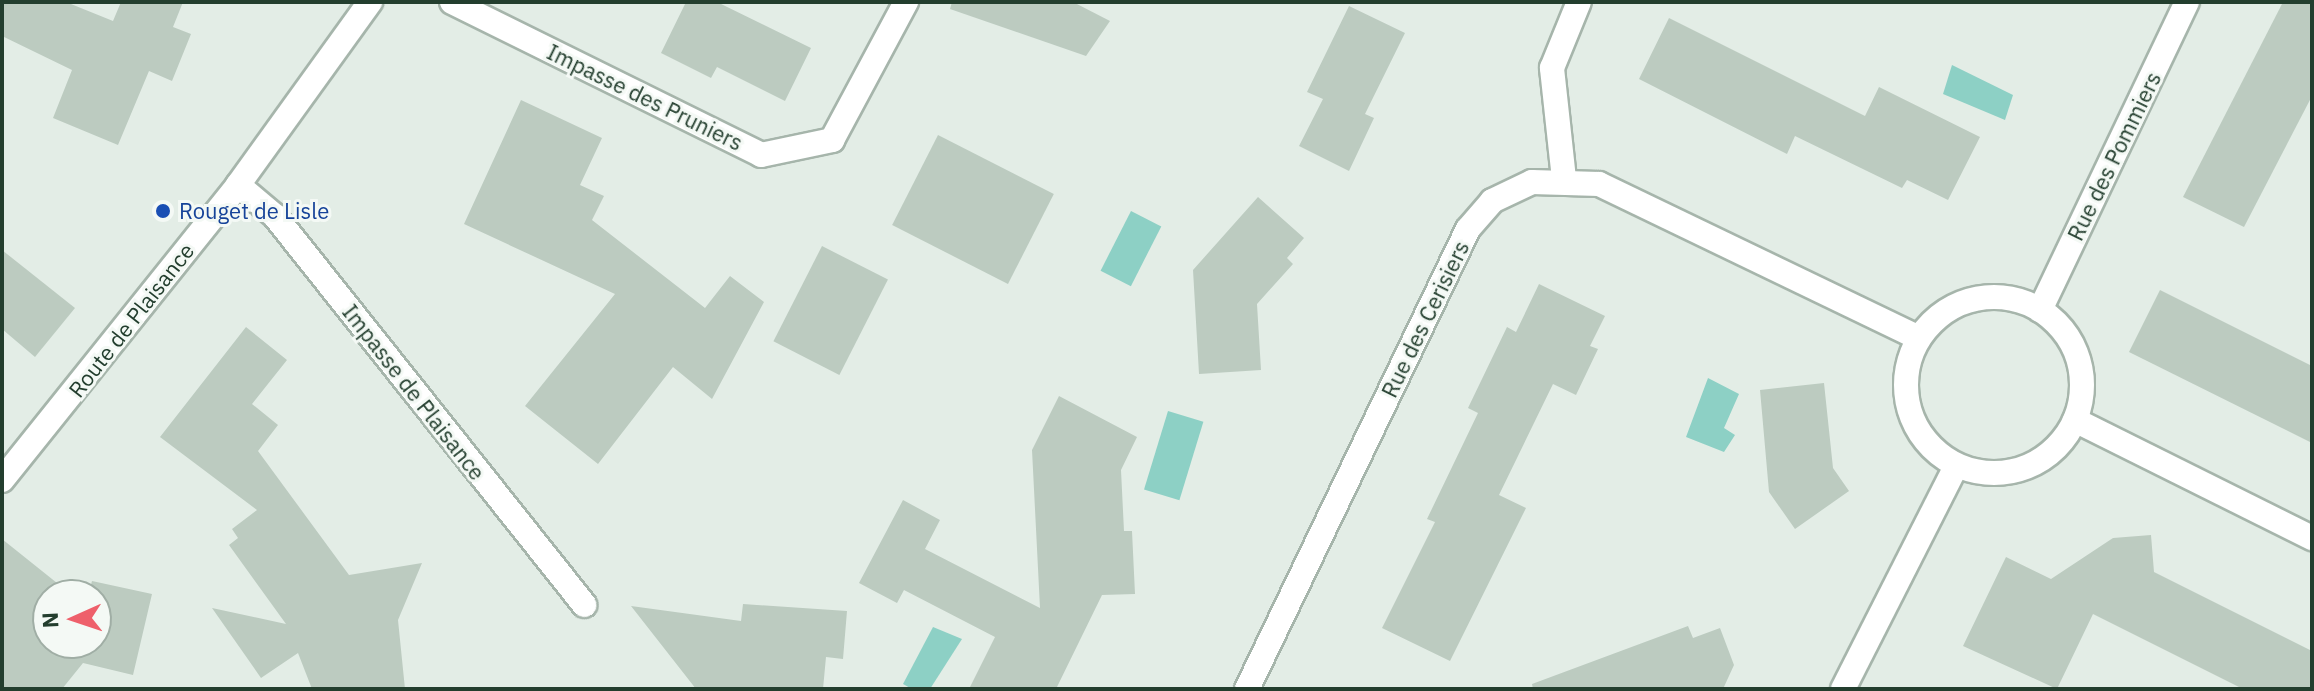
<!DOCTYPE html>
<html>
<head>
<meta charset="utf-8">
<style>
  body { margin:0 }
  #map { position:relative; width:2314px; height:691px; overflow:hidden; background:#e3ede6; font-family:"IBM Plex Sans",sans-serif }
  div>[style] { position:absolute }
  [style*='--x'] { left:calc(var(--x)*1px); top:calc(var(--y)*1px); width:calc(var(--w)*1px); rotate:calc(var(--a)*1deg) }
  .water>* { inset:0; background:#8dd0c5; transform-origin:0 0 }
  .building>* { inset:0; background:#bccbc0; transform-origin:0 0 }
  .roads { filter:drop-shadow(2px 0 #a6b5ab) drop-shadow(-2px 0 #a6b5ab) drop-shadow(0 2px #a6b5ab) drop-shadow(0 -2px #a6b5ab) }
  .minor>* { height:24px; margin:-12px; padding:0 12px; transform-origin:12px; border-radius:12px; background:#fff }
  .minor>.ring { margin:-12px; padding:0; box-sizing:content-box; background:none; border:24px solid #fff; border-radius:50% }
  .secondary>* { height:24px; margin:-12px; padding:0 12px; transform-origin:12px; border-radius:12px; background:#fff }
  .dots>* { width:22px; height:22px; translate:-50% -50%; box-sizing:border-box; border:4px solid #f4f9f5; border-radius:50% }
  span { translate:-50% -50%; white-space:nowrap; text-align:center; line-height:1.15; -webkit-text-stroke:6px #f4f9f5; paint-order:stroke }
  .street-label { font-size:22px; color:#233e2e }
  .transit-label { font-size:22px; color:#164399 }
  .left { translate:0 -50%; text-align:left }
  .frame { position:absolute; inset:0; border:4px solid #233e2e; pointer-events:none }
  .north { position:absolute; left:32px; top:579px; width:80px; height:80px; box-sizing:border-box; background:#f4f9f5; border:2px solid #a0aea5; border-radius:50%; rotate:267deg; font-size:22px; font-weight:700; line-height:32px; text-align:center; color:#233e2e }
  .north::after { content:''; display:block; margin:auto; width:28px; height:36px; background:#ee606b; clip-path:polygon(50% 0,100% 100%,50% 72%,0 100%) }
</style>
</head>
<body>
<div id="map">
  <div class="water">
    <div style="clip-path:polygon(1952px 65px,2013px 95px,2005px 120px,1943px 94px)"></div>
    <div style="left:1131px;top:211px;width:34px;height:67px;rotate:27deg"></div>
    <div style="clip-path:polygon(1708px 378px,1739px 394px,1724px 428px,1735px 435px,1724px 452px,1686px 437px)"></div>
    <div style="left:1168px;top:411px;width:37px;height:82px;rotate:17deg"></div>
    <div style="clip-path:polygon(933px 627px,962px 639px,930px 689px,912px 689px,903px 684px)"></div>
  </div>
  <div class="building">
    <div style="clip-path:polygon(2px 2px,66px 2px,113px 21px,121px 2px,183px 2px,173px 27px,191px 34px,172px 81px,149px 71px,118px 145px,53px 118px,72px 70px,2px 36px)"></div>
    <div style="clip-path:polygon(686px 2px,717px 2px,811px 48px,785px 101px,717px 67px,711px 78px,661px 53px)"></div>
    <div style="clip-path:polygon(952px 2px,1073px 2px,1110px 21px,1086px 56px,950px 9px)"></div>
    <div style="clip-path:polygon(2283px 2px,2312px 2px,2312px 96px,2244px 227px,2183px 197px)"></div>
    <div style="clip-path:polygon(1349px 6px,1405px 33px,1365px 114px,1374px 118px,1349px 171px,1299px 146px,1323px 99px,1307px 92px)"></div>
    <div style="clip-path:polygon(1669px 18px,1865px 116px,1879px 87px,1980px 137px,1948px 200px,1907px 180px,1902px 188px,1795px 136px,1787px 154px,1639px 79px)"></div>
    <div style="clip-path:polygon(521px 100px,602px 138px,580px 185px,604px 196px,592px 220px,705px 308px,730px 276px,764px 302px,712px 399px,673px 367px,598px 464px,525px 406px,615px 294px,464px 224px)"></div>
    <div style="left:938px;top:135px;width:130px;height:101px;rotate:27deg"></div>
    <div style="clip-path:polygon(1258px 197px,1304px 238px,1287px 258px,1293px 264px,1257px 304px,1261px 370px,1199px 374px,1193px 270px)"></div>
    <div style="left:822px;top:246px;width:74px;height:107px;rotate:27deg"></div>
    <div style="clip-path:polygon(2px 250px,75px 308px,35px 357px,2px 329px)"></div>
    <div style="clip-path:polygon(1539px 284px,1605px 316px,1590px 346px,1598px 349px,1576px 395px,1553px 384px,1499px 495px,1526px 508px,1450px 661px,1382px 628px,1435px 522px,1427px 519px,1478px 413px,1468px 408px,1507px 327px,1516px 332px)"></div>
    <div style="clip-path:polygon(2160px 290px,2312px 366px,2312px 443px,2129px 352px)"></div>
    <div style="clip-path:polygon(246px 327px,287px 360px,252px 404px,278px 425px,258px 451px,349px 575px,422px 563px,398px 620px,405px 689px,312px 689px,298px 653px,261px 678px,212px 608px,286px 624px,229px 545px,238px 538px,232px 529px,257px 510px,160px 437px)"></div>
    <div style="clip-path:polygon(1824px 383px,1833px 468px,1849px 491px,1795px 529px,1769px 492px,1760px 390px)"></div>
    <div style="clip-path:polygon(1059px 396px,1137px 437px,1121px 470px,1124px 531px,1132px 531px,1135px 594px,1102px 595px,1056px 689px,969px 689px,995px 637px,904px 590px,897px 603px,859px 583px,903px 500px,940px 520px,925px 549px,1040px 608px,1032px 450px)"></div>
    <div style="clip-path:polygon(2151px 535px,2154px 572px,2312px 651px,2312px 689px,2243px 689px,2093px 614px,2057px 689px,1963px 646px,2006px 557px,2051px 579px,2113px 538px)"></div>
    <div style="clip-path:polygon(2px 539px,72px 595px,48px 595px,48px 643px,96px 643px,96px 595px,88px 595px,92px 581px,152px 594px,133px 675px,83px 663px,62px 689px,2px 689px)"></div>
    <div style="clip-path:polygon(743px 604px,847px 611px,843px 659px,826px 657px,823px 689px,696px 689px,631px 606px,741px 621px)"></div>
    <div style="clip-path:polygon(1688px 626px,1693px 638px,1720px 628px,1734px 665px,1723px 689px,1533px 689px,1532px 684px)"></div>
  </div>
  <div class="roads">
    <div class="minor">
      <div style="--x:452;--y:2;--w:345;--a:26.3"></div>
      <div style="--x:761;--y:155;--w:73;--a:-11.9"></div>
      <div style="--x:832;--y:140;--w:157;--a:-61.8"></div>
      <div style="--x:1564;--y:179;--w:112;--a:-96.2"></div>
      <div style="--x:1552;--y:68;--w:71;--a:-67.8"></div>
      <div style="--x:238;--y:185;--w:48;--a:40"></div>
      <div style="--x:275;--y:216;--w:497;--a:51.5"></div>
      <div class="ring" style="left:1906px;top:297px;width:152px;height:152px"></div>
      <div style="--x:2040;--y:310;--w:341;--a:-64.5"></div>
      <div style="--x:2075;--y:420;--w:265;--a:26.5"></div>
      <div style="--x:1247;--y:689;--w:510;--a:-64.34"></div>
      <div style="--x:1468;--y:229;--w:37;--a:-49"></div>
      <div style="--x:1492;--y:201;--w:44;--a:-25.4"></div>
      <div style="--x:1532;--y:182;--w:67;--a:1.7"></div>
      <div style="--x:1599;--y:184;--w:355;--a:25.7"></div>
      <div style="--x:1843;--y:689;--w:250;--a:-63.1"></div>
    </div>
    <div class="secondary">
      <div style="--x:2;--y:480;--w:378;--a:-51.3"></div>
      <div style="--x:238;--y:185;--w:226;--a:-54.2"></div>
    </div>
  </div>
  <div class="dots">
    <div style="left:163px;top:211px;background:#1a4fb4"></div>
  </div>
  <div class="street-label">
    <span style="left:645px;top:97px;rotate:26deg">Impasse des Pruniers</span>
    <span style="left:2114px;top:156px;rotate:-64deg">Rue des Pommiers</span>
    <span style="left:1425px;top:319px;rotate:-64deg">Rue des Cerisiers</span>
    <span style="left:131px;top:320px;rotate:-52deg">Route de Plaisance</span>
    <span style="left:414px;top:392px;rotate:52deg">Impasse de Plaisance</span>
  </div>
  <div class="transit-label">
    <span class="left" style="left:179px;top:211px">Rouget de Lisle</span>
  </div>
  <div class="frame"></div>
  <div class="north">N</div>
</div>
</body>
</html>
